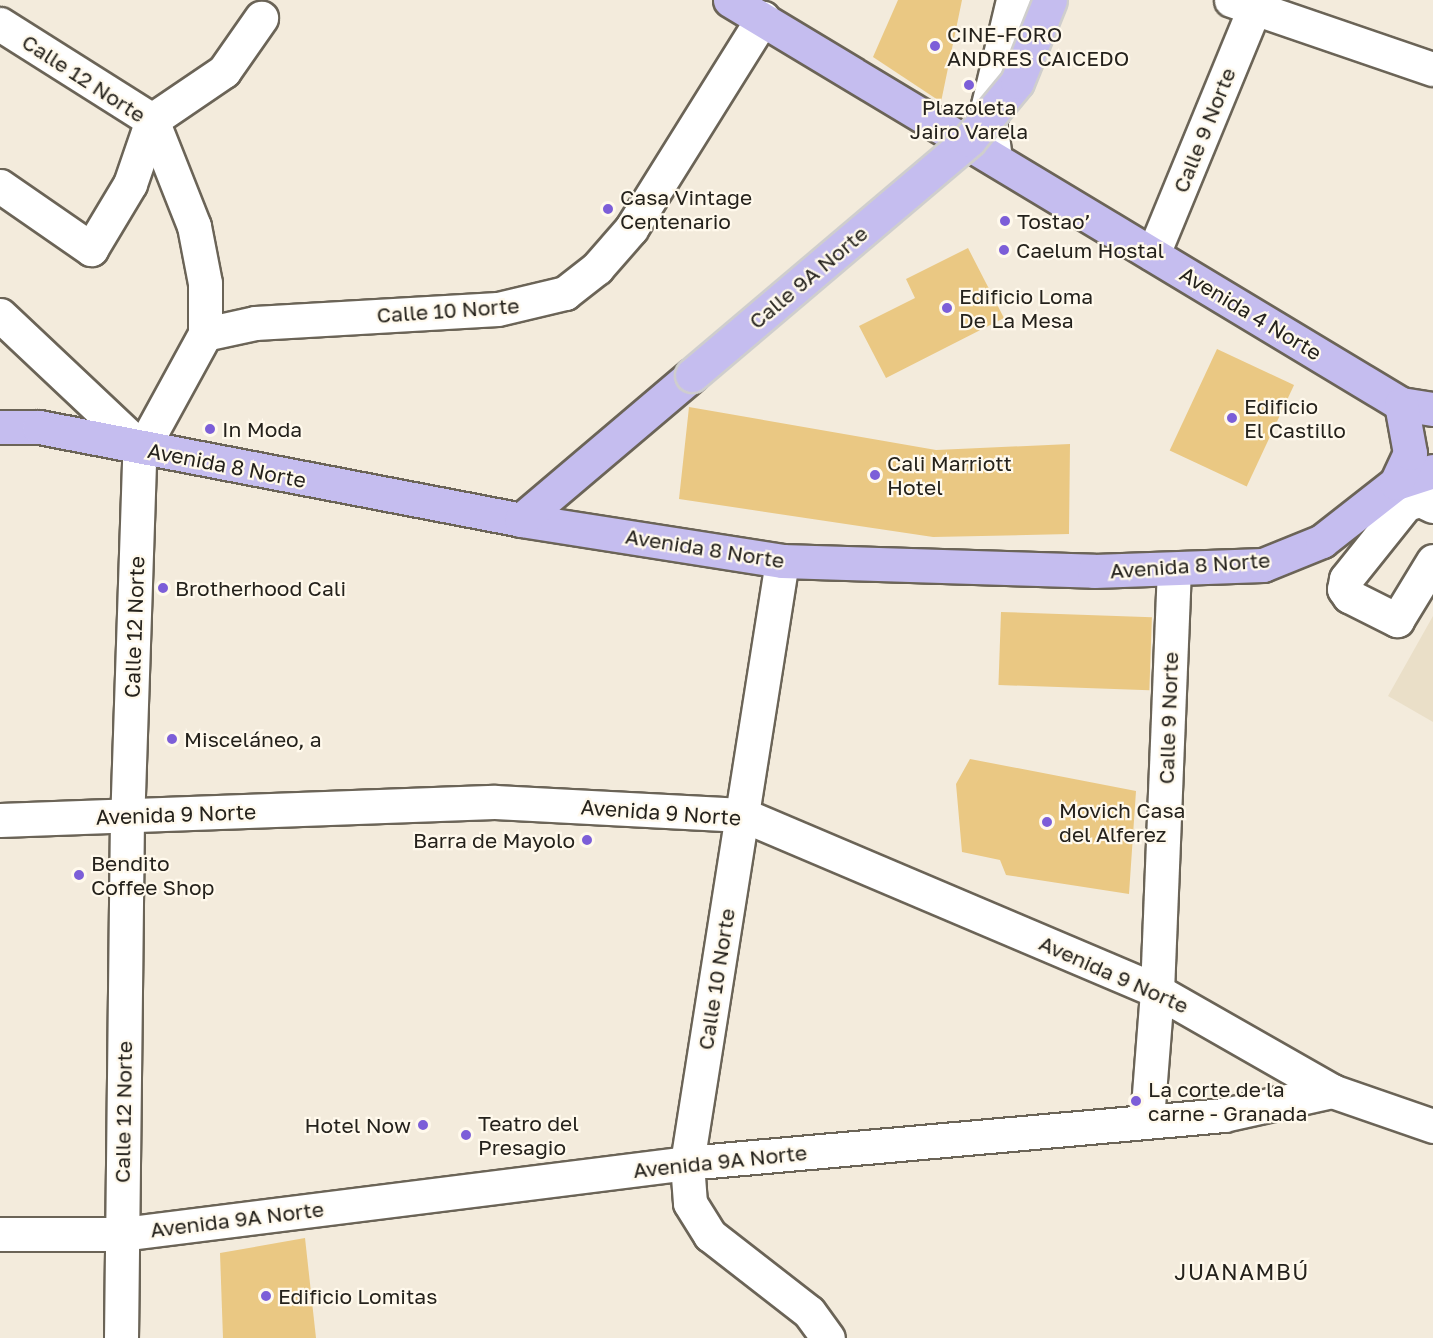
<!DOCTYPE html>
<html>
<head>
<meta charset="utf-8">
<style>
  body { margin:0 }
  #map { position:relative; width:1433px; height:1338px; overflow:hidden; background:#f3ebdc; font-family:"Golos Text",sans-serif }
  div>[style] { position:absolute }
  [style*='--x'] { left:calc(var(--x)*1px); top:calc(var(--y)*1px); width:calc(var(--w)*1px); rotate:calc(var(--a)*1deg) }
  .built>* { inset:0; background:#eadfc8 }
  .building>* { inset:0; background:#eac883; transform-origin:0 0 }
  .roads { filter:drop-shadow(2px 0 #6b6457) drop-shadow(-2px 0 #6b6457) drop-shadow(0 2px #6b6457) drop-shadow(0 -2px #6b6457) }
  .minor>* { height:33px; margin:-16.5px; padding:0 16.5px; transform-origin:16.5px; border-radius:16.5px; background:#fff }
  .major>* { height:33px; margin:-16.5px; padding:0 16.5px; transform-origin:16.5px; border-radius:16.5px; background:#c5bdef }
  .bridges { filter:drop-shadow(2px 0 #cfcecd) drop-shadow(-2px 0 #cfcecd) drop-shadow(0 2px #cfcecd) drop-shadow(0 -2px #cfcecd) }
  .major-bridge>* { height:33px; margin:-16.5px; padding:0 16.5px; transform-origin:16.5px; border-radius:16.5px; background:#c5bdef }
  .dots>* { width:16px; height:16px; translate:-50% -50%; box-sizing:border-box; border:3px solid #fff9ec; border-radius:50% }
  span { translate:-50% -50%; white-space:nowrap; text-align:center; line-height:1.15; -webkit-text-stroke:4.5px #fff9ec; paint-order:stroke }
  .poi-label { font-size:21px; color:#25221c }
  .left { translate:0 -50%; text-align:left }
  .right { translate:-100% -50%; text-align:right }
  .street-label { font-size:21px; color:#25221c }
  .neighbourhood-label { font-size:22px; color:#25221c; letter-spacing:1.5px }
</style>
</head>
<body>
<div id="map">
  <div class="built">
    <div style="clip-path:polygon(1433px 616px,1433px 722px,1388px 696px)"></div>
  </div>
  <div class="building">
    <div style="clip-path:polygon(898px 0,962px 0,941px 102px,873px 57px)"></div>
    <div style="clip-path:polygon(968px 248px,1004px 318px,886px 378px,859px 326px,915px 298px,906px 279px)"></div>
    <div style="left:1217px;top:349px;width:85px;height:112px;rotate:25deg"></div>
    <div style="clip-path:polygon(689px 407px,936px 450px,1070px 444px,1069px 534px,933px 537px,679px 499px)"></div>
    <div style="left:1001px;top:612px;width:151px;height:73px;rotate:2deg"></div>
    <div style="clip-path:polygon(970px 759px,1136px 791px,1129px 894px,1006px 875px,1000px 860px,962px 852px,956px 784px)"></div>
    <div style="clip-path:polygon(305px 1238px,316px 1338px,223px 1338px,220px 1253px)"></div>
  </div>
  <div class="roads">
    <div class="minor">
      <div style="--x:1231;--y:0;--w:213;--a:18.9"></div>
      <div style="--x:0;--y:24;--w:180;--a:32.3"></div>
      <div style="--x:152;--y:120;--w:114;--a:68.4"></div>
      <div style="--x:194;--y:226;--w:58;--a:79.1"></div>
      <div style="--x:205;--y:283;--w:51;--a:90"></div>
      <div style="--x:205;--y:334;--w:131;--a:118.7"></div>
      <div style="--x:142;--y:449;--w:14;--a:102"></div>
      <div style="--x:139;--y:463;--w:354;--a:91.9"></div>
      <div style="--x:127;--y:817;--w:521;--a:90.66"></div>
      <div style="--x:995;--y:159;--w:54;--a:-97.4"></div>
      <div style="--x:988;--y:105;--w:108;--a:-76.6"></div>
      <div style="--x:0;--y:186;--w:111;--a:34.7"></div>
      <div style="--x:91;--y:249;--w:76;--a:-59"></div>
      <div style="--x:130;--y:184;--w:68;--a:-71"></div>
      <div style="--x:152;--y:120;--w:87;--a:-34.2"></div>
      <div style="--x:224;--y:71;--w:65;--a:-55.1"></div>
      <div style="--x:1153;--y:254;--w:268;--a:-67.6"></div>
      <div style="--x:0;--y:315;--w:195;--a:43.3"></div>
      <div style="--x:205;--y:334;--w:51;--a:-12.4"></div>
      <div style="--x:255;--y:323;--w:243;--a:-3.3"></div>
      <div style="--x:498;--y:309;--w:69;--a:-13.4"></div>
      <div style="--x:565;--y:293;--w:41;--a:-38"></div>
      <div style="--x:597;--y:268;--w:52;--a:-48.9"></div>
      <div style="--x:631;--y:229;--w:249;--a:-58"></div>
      <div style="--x:1433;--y:506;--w:14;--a:-155"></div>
      <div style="--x:1420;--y:500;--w:15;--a:164"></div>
      <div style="--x:1406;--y:504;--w:96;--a:128.7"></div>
      <div style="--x:1346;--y:579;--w:10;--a:101"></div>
      <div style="--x:1344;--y:589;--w:9;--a:54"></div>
      <div style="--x:1349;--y:596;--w:54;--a:26.6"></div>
      <div style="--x:1397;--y:620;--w:69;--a:-58.6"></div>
      <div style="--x:782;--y:561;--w:609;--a:98.97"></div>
      <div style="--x:687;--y:1163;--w:40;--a:85.7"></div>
      <div style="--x:690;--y:1203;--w:38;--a:58"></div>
      <div style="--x:710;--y:1235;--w:125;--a:37.9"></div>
      <div style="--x:809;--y:1312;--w:32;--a:54"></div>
      <div style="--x:0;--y:820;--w:495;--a:-2.1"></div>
      <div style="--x:495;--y:802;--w:248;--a:3"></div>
      <div style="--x:743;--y:815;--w:450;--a:23"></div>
      <div style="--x:1157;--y:991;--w:202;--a:29.7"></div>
      <div style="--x:1147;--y:1119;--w:128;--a:-85.5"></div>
      <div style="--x:1157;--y:991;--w:422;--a:-87.7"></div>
      <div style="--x:0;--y:1234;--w:122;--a:0"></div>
      <div style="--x:122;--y:1234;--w:569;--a:-7.16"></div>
      <div style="--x:687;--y:1163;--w:539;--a:-5.11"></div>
      <div style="--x:1224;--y:1115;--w:111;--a:-12.5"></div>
      <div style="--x:1332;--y:1091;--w:107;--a:19.1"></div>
    </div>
    <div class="major">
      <div style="--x:730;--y:0;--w:783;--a:31.05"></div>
      <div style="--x:1401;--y:404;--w:32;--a:9"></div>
      <div style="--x:0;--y:427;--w:39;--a:0"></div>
      <div style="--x:39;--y:427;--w:491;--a:10.9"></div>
      <div style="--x:521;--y:520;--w:264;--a:8.9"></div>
      <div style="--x:782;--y:561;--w:312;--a:1.8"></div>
      <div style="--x:1094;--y:571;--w:169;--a:-2"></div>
      <div style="--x:1263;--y:565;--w:64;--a:-22.1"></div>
      <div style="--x:1322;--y:541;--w:94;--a:-38.1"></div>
      <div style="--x:1396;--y:483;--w:39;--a:-18"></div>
      <div style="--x:1396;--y:483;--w:33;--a:-65"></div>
      <div style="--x:1410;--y:453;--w:50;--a:-100.4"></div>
      <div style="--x:521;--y:520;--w:224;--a:-40.3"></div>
    </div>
  </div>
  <div class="bridges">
    <div class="major-bridge">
      <div style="--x:692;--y:375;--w:363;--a:-40.3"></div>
      <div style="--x:969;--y:140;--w:75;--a:-50.4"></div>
      <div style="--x:1017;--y:82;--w:88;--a:-68.1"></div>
    </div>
  </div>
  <div class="dots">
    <div style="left:935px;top:46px;background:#7c5ed8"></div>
    <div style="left:969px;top:85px;background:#7c5ed8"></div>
    <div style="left:608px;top:209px;background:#7c5ed8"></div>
    <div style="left:1005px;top:221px;background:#7c5ed8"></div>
    <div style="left:1004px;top:250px;background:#7c5ed8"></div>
    <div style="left:947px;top:308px;background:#7c5ed8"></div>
    <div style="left:1232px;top:418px;background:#7c5ed8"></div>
    <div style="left:210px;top:429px;background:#7c5ed8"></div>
    <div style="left:875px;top:475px;background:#7c5ed8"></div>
    <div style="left:163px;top:588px;background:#7c5ed8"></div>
    <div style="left:172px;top:739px;background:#7c5ed8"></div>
    <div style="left:1047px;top:822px;background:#7c5ed8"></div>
    <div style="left:587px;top:840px;background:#7c5ed8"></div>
    <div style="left:79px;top:875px;background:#7c5ed8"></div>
    <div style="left:1136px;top:1101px;background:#7c5ed8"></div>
    <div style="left:423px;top:1125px;background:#7c5ed8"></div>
    <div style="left:466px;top:1135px;background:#7c5ed8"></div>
    <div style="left:266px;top:1296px;background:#7c5ed8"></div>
  </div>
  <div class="poi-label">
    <span class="left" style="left:947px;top:46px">CINE-FORO<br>ANDRES CAICEDO</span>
    <span style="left:969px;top:119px">Plazoleta<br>Jairo Varela</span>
    <span class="left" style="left:620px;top:209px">Casa Vintage<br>Centenario</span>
    <span class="left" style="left:1017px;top:221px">Tostao’</span>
    <span class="left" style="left:1016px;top:250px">Caelum Hostal</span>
    <span class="left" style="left:959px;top:308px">Edificio Loma<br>De La Mesa</span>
    <span class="left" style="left:1244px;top:418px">Edificio<br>El Castillo</span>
    <span class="left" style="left:222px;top:429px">In Moda</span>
    <span class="left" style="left:887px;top:475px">Cali Marriott<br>Hotel</span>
    <span class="left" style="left:175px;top:588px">Brotherhood Cali</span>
    <span class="left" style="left:184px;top:739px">Misceláneo, a</span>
    <span class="left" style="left:1059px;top:822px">Movich Casa<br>del Alferez</span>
    <span class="right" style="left:575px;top:840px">Barra de Mayolo</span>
    <span class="left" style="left:91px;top:875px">Bendito<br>Coffee Shop</span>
    <span class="left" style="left:1148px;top:1101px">La corte de la<br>carne - Granada</span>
    <span class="left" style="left:478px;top:1135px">Teatro del<br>Presagio</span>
    <span class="right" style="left:411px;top:1125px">Hotel Now</span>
    <span class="left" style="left:278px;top:1296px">Edificio Lomitas</span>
  </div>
  <div class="street-label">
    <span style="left:84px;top:78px;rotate:33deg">Calle 12 Norte</span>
    <span style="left:1204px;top:130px;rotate:-68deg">Calle 9 Norte</span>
    <span style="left:808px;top:277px;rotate:-40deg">Calle 9A Norte</span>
    <span style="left:448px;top:310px;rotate:-4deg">Calle 10 Norte</span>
    <span style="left:1251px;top:313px;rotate:31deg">Avenida 4 Norte</span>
    <span style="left:227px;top:465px;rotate:11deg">Avenida 8 Norte</span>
    <span style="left:705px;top:548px;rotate:9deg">Avenida 8 Norte</span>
    <span style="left:1190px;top:565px;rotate:-4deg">Avenida 8 Norte</span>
    <span style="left:134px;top:627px;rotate:-88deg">Calle 12 Norte</span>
    <span style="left:1168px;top:718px;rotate:-88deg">Calle 9 Norte</span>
    <span style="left:661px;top:812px;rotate:4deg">Avenida 9 Norte</span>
    <span style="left:176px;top:814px;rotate:-2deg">Avenida 9 Norte</span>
    <span style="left:1114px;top:974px;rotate:24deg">Avenida 9 Norte</span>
    <span style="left:716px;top:979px;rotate:-81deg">Calle 10 Norte</span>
    <span style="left:123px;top:1112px;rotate:-89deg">Calle 12 Norte</span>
    <span style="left:720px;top:1161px;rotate:-6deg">Avenida 9A Norte</span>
    <span style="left:237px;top:1219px;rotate:-7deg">Avenida 9A Norte</span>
  </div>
  <div class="neighbourhood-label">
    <span style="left:1242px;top:1272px">JUANAMBÚ</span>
  </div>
</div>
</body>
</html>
